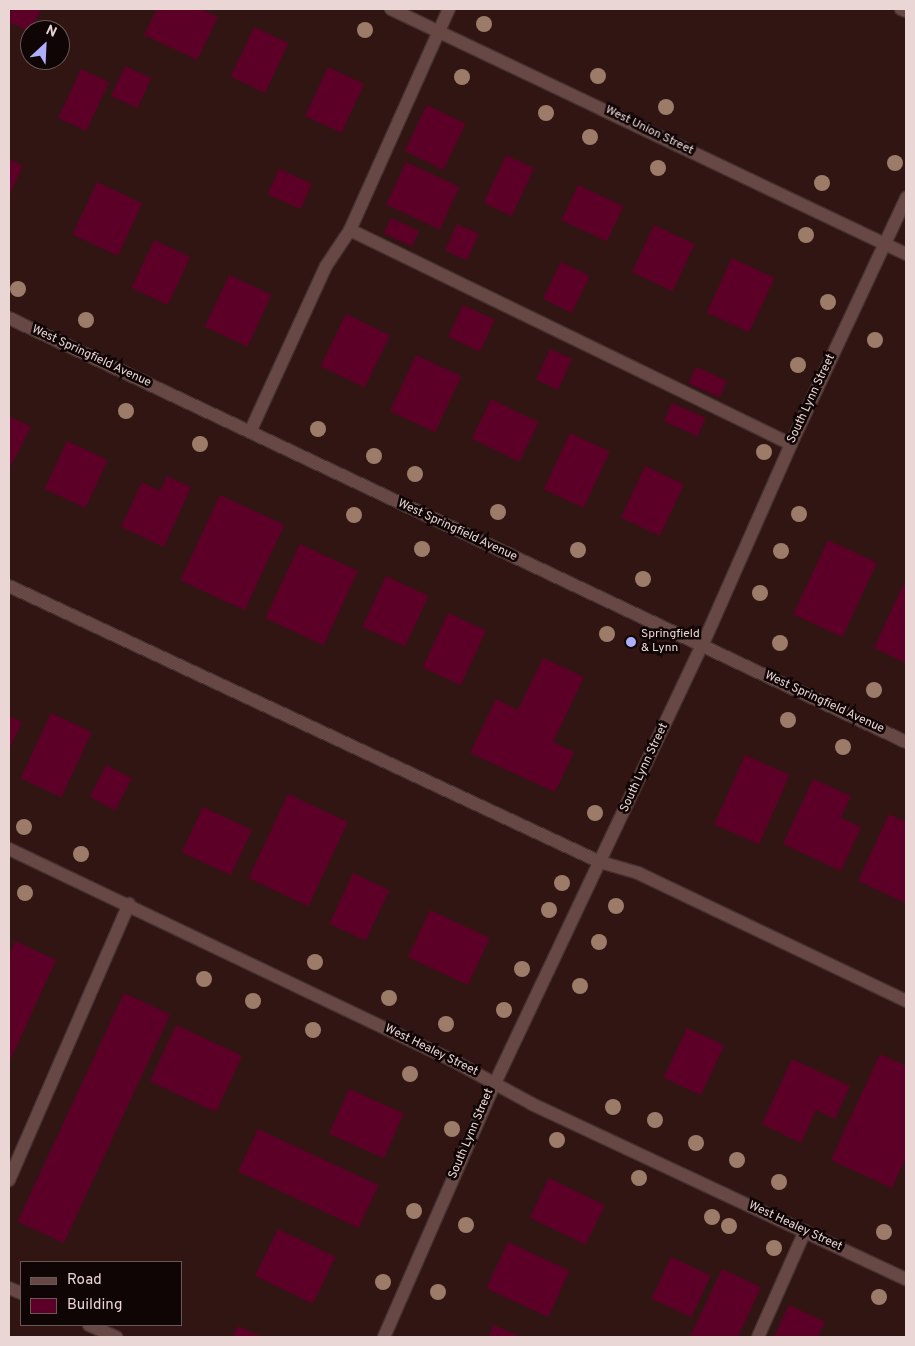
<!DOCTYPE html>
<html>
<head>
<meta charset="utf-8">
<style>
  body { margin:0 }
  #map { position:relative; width:915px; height:1346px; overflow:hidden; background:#301513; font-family:Overpass,sans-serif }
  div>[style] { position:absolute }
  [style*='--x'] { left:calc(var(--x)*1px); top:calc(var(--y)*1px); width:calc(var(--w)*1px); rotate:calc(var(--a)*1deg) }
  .building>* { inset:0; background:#5d0027; transform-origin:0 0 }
  .roads { filter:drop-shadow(1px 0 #453130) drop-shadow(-1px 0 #453130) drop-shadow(0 1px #453130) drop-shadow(0 -1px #453130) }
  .service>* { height:12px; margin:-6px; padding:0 6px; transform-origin:6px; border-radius:6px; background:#674845 }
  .minor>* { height:12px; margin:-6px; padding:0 6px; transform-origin:6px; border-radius:6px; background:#674845 }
  .secondary>* { height:12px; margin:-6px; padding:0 6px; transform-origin:6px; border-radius:6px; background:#674845 }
  .trees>* { width:16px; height:16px; margin:-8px; border-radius:50%; background:#9c7c68 }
  .dots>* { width:14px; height:14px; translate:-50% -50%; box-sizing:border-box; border:2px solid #100505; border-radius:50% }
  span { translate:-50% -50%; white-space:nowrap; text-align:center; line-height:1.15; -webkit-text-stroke:5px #100505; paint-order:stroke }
  .street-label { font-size:12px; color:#ead6d4 }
  .poi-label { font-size:12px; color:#ead6d4 }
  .left { translate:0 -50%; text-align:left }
  .frame { position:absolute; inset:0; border:10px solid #ead6d4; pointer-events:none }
  .legend { position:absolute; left:20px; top:1261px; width:162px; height:65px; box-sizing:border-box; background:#100505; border:1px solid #675958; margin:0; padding:6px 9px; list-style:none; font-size:15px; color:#ead6d4 }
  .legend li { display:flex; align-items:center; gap:10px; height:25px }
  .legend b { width:25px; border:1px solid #675958 }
  .north { position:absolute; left:20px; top:20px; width:50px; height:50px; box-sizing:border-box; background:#100505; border:1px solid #675958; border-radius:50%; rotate:25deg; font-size:14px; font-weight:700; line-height:20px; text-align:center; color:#ead6d4 }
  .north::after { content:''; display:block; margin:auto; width:18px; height:22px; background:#aeaefa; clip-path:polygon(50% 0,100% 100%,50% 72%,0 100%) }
</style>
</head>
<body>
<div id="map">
  <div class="building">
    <div style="clip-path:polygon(9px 9px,41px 9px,30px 32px,9px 22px)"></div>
    <div style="clip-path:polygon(157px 9px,201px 9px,218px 17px,197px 60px,144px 35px)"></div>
    <div style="left:254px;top:27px;width:38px;height:55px;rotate:25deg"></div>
    <div style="left:125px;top:66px;width:29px;height:33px;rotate:25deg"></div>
    <div style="left:328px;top:67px;width:40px;height:54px;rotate:25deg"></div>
    <div style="left:81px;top:69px;width:31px;height:54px;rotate:25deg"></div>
    <div style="left:427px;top:105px;width:43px;height:51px;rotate:26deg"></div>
    <div style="left:506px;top:155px;width:31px;height:53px;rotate:25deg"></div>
    <div style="clip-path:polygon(9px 159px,23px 166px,9px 196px)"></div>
    <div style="left:406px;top:162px;width:59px;height:47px;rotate:25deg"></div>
    <div style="left:279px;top:169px;width:36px;height:28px;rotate:24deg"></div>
    <div style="left:97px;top:182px;width:50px;height:58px;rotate:25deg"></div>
    <div style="left:578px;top:185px;width:50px;height:39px;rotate:25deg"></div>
    <div style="left:391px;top:218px;width:31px;height:17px;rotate:25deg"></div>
    <div style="left:457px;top:224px;width:24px;height:29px;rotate:24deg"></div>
    <div style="left:654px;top:225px;width:45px;height:52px;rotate:25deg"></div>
    <div style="left:154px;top:240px;width:40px;height:53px;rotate:25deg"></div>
    <div style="left:732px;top:258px;width:47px;height:60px;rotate:25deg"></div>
    <div style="left:561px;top:262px;width:32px;height:41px;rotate:26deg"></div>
    <div style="left:229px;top:275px;width:47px;height:57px;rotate:25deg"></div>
    <div style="left:463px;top:305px;width:35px;height:35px;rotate:25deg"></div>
    <div style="left:346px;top:314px;width:49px;height:58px;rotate:26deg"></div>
    <div style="left:550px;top:349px;width:24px;height:34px;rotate:24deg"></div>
    <div style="left:416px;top:355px;width:50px;height:62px;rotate:25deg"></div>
    <div style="left:696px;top:367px;width:34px;height:18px;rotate:24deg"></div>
    <div style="left:491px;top:399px;width:53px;height:44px;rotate:26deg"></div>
    <div style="left:672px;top:403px;width:37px;height:20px;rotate:24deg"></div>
    <div style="clip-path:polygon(9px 416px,31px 427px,9px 469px)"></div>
    <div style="left:570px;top:433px;width:44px;height:62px;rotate:25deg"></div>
    <div style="left:67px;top:441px;width:45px;height:53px;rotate:25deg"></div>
    <div style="left:645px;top:466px;width:43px;height:57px;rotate:25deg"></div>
    <div style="clip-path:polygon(167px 476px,191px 487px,164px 547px,121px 527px,142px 482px,160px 491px)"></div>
    <div style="left:220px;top:495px;width:71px;height:94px;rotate:25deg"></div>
    <div style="left:828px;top:540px;width:54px;height:82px;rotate:25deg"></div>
    <div style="left:300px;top:544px;width:64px;height:82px;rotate:25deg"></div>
    <div style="left:386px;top:576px;width:47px;height:56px;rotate:25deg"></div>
    <div style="clip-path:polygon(906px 579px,906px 663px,874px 648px)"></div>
    <div style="left:448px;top:613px;width:42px;height:60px;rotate:25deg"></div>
    <div style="clip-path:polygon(543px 658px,584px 677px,553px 742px,574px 752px,555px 792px,470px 753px,496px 699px,518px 710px)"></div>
    <div style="left:51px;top:713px;width:45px;height:72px;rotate:25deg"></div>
    <div style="clip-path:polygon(9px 716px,22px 722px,9px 749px)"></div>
    <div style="left:745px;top:755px;width:49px;height:76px;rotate:24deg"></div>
    <div style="left:106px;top:765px;width:29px;height:36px;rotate:27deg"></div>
    <div style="clip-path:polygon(813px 779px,851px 796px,841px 818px,861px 827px,841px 871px,783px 844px)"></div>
    <div style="left:288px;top:794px;width:66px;height:93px;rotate:25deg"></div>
    <div style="left:203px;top:807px;width:54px;height:50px;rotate:25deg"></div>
    <div style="clip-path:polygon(889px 814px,906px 822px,906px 903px,858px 881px)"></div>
    <div style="left:353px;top:873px;width:40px;height:56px;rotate:25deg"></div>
    <div style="left:430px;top:910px;width:66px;height:52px;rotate:25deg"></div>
    <div style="clip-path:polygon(15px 941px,56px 960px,9px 1063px,9px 956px)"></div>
    <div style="left:124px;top:993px;width:51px;height:252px;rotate:25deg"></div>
    <div style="left:176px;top:1025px;width:73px;height:62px;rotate:25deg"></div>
    <div style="left:687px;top:1028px;width:41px;height:55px;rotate:25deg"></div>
    <div style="clip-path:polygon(880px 1054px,906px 1066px,906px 1157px,892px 1188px,831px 1160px)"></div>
    <div style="clip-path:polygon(792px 1059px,850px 1086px,835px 1119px,816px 1110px,801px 1143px,762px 1124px)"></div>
    <div style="left:349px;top:1089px;width:60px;height:49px;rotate:24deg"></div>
    <div style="left:258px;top:1129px;width:133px;height:47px;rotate:25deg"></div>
    <div style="left:549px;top:1178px;width:62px;height:44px;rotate:26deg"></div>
    <div style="left:278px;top:1229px;width:64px;height:52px;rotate:26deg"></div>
    <div style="left:508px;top:1242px;width:68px;height:51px;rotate:25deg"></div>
    <div style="left:671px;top:1257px;width:44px;height:46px;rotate:25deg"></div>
    <div style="clip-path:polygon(722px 1269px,761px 1287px,738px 1337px,690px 1337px)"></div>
    <div style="clip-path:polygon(789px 1305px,825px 1322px,818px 1337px,774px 1337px)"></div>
    <div style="clip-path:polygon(494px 1325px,521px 1337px,488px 1337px)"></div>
    <div style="clip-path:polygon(238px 1326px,262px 1337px,232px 1337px)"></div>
  </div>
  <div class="roads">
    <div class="service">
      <div style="--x:901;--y:9;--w:5;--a:22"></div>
      <div style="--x:350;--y:230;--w:490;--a:25.9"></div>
      <div style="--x:250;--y:432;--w:183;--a:-65.4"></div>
      <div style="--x:326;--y:266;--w:43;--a:-56.3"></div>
      <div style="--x:350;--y:230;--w:242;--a:-65.9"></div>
      <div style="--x:9;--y:586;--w:652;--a:25.03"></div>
      <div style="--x:600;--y:862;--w:40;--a:16"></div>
      <div style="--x:638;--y:873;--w:297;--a:25.5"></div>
      <div style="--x:9;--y:1180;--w:301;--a:-66.5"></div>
      <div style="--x:9;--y:1288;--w:13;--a:23"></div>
      <div style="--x:89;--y:1325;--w:30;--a:24"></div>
      <div style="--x:758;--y:1337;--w:116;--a:-66.1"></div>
    </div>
    <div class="minor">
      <div style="--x:391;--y:9;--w:570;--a:25.44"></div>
      <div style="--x:9;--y:849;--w:499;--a:25.5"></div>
      <div style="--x:459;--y:1064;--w:83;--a:28.7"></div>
      <div style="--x:532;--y:1104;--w:413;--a:25.1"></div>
      <div style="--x:384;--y:1337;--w:277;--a:-66.4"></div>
      <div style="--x:495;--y:1083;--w:484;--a:-64.7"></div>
      <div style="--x:702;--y:646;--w:221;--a:-66.2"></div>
      <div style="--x:791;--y:444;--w:272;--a:-64.9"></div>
    </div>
    <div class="secondary">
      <div style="--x:9;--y:318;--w:992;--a:25.3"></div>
    </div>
  </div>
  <div class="trees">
    <div style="left:484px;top:24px"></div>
    <div style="left:365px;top:30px"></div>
    <div style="left:598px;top:76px"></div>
    <div style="left:462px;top:77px"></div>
    <div style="left:666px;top:107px"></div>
    <div style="left:546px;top:113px"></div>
    <div style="left:590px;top:137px"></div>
    <div style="left:895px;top:163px"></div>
    <div style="left:658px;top:168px"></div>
    <div style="left:822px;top:183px"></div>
    <div style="left:806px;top:235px"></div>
    <div style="left:18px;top:289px"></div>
    <div style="left:828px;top:302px"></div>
    <div style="left:86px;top:320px"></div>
    <div style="left:875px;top:340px"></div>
    <div style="left:798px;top:365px"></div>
    <div style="left:126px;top:411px"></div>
    <div style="left:318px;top:429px"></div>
    <div style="left:200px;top:444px"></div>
    <div style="left:764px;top:452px"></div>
    <div style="left:374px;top:456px"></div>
    <div style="left:415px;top:474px"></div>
    <div style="left:498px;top:512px"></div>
    <div style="left:799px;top:514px"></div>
    <div style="left:354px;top:515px"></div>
    <div style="left:422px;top:549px"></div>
    <div style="left:578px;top:550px"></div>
    <div style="left:781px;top:551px"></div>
    <div style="left:643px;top:579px"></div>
    <div style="left:760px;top:593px"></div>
    <div style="left:607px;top:634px"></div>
    <div style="left:780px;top:643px"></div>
    <div style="left:874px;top:690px"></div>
    <div style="left:788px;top:720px"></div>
    <div style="left:843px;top:747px"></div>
    <div style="left:595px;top:813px"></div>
    <div style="left:24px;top:827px"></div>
    <div style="left:81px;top:854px"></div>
    <div style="left:562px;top:883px"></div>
    <div style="left:25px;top:893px"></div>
    <div style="left:616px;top:906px"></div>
    <div style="left:549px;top:910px"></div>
    <div style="left:599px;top:942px"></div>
    <div style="left:315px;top:962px"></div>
    <div style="left:522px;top:969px"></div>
    <div style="left:204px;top:979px"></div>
    <div style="left:580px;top:986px"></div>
    <div style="left:389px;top:998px"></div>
    <div style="left:253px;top:1001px"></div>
    <div style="left:504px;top:1010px"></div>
    <div style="left:446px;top:1024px"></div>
    <div style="left:313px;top:1030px"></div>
    <div style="left:410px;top:1074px"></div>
    <div style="left:613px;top:1107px"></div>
    <div style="left:655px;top:1120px"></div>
    <div style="left:452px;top:1129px"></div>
    <div style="left:557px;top:1140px"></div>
    <div style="left:696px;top:1143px"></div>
    <div style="left:737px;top:1160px"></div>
    <div style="left:639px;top:1178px"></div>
    <div style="left:779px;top:1182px"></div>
    <div style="left:414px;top:1211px"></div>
    <div style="left:712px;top:1217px"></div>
    <div style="left:466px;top:1225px"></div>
    <div style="left:729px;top:1226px"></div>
    <div style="left:884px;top:1232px"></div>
    <div style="left:774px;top:1248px"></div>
    <div style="left:383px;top:1282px"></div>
    <div style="left:438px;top:1292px"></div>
    <div style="left:879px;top:1297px"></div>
  </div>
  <div class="dots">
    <div style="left:631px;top:642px;background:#aeaefa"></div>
  </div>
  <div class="street-label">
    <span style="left:649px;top:131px;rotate:26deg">West Union Street</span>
    <span style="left:91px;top:357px;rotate:25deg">West Springfield Avenue</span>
    <span style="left:812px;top:399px;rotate:-65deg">South Lynn Street</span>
    <span style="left:457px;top:531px;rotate:25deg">West Springfield Avenue</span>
    <span style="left:824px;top:703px;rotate:25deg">West Springfield Avenue</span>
    <span style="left:645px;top:768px;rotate:-65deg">South Lynn Street</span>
    <span style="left:431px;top:1051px;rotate:26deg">West Healey Street</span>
    <span style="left:472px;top:1134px;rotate:-67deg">South Lynn Street</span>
    <span style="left:795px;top:1227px;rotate:25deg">West Healey Street</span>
  </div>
  <div class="poi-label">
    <span class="left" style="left:641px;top:642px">Springfield<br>&amp; Lynn</span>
  </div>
  <div class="frame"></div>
  <ul class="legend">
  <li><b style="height:6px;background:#674845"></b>Road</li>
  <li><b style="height:14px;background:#5d0027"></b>Building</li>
  </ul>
  <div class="north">N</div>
</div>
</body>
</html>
